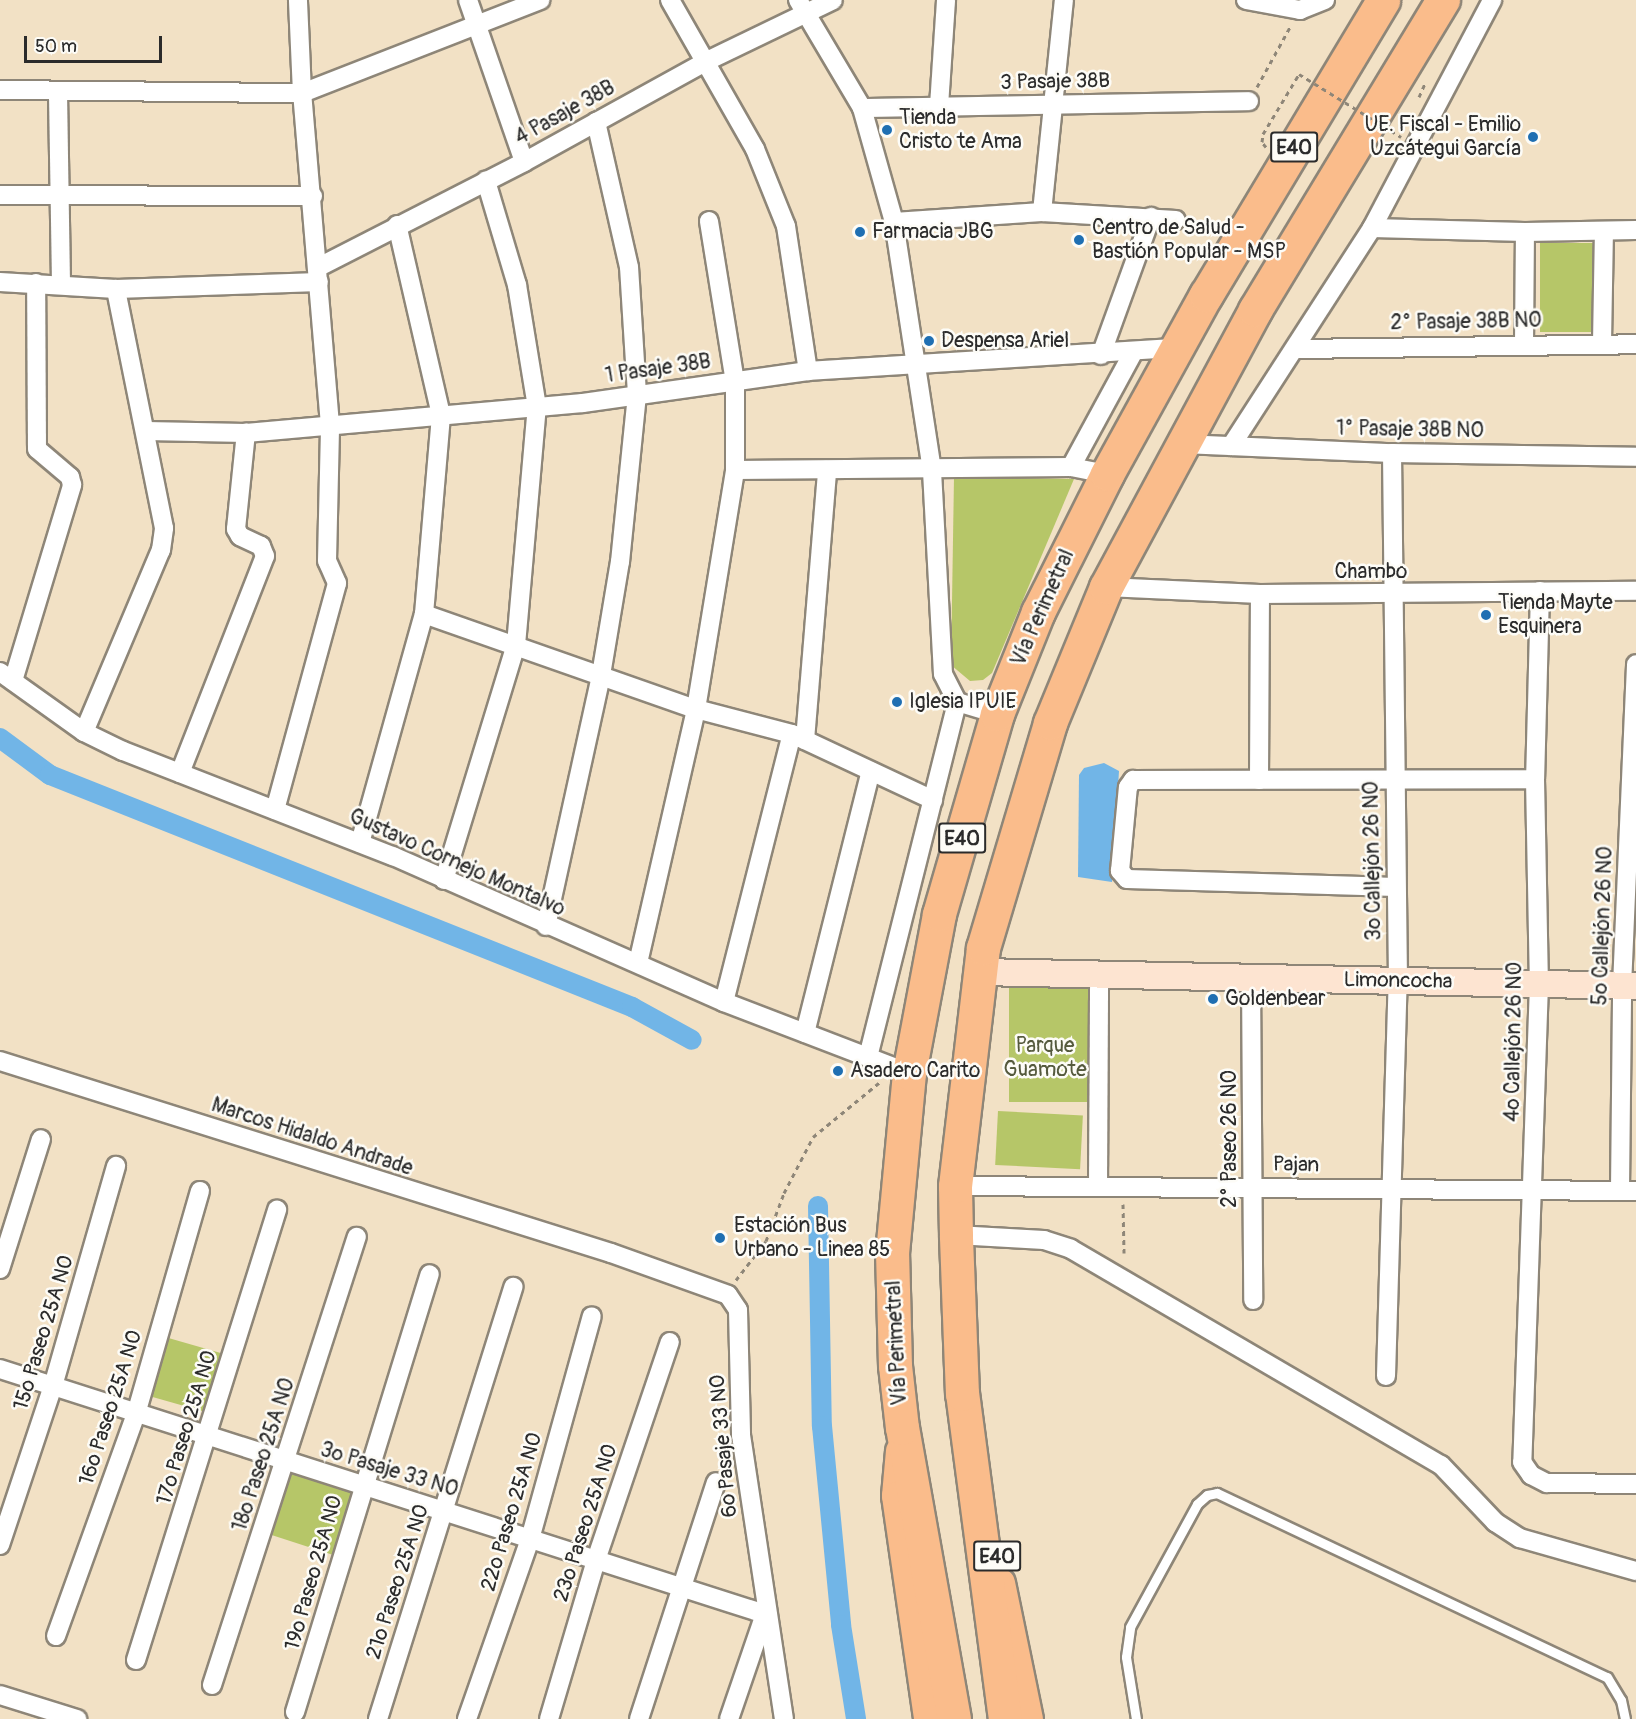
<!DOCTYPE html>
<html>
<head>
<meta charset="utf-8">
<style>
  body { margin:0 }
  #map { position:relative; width:1636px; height:1719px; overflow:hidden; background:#f2e1c5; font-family:Pangolin,sans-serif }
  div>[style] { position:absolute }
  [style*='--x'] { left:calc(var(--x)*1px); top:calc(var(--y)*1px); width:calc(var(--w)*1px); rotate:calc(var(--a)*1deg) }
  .green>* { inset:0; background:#b6c668; transform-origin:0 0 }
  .water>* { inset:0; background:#71b5e7 }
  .canal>* { height:20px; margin:-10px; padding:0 10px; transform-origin:10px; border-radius:10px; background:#71b5e7 }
  .path>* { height:3px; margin-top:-1.5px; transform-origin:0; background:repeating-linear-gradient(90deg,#8e8678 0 4.5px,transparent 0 9px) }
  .roads { filter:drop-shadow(2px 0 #8e8678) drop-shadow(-2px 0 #8e8678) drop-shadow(0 2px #8e8678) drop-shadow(0 -2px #8e8678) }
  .lane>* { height:9px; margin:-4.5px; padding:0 4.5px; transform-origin:4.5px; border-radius:4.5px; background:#fff }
  .street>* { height:18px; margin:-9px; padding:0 9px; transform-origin:9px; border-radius:9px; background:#fff }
  .secondary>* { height:26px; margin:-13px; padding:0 13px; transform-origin:13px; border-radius:13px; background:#fde4d1 }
  .primary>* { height:28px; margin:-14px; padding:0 14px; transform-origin:14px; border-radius:14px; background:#fabc8b }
  .highway>* { height:33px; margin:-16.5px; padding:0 16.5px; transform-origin:16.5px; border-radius:16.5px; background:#fabc8b }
  .path-bridge>* { height:3px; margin-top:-1.5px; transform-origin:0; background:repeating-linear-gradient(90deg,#8e8678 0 4.5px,transparent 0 9px) }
  .dots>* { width:16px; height:16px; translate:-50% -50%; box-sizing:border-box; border:3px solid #fdfcf7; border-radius:50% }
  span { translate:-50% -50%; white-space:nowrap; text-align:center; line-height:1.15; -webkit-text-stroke:5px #fdfcf7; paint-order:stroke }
  .shield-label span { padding:2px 4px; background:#fdfcf7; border:2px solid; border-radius:4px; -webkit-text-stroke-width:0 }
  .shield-label { font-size:20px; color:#2b2b2b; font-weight:700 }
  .street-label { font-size:21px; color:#2b2b2b }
  .poi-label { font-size:21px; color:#2b2b2b }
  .left { translate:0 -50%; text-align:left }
  .right { translate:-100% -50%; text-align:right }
  .park-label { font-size:21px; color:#555a3d }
  .scale { position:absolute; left:24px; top:36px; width:138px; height:27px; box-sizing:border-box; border:3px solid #2b2b2b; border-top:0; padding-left:8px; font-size:18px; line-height:21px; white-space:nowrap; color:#2b2b2b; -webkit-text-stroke:4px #fdfcf7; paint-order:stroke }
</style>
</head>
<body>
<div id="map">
  <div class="green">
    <div style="left:1540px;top:243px;width:54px;height:89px"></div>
    <div style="clip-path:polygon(954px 477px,1074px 479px,992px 673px,983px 680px,970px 681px,951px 665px)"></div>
    <div style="left:1009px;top:987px;width:80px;height:115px"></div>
    <div style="left:998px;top:1111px;width:85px;height:54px;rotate:3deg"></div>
    <div style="left:165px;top:1337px;width:66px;height:61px;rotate:16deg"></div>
    <div style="left:292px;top:1467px;width:68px;height:71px;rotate:18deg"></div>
  </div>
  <div class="water">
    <div style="clip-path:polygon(1104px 763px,1119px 771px,1112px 882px,1078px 877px,1079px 775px,1084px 768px)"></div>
  </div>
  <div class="canal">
    <div style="--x:0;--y:738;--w:62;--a:36.5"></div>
    <div style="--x:50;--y:775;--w:627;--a:21.73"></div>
    <div style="--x:632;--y:1007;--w:68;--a:28.8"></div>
    <div style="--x:818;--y:1206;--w:220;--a:89"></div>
    <div style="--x:822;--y:1426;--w:200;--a:84.5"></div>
    <div style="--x:841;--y:1625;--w:95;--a:80.9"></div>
  </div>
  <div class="path">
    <div style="--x:1257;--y:87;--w:68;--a:-61.2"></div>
    <div style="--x:1419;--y:97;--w:17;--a:-66"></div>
    <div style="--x:1266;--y:147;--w:6;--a:-129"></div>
    <div style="--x:1262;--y:142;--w:8;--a:-83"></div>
    <div style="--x:1263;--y:134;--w:70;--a:-59"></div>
    <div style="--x:1123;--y:1204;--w:49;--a:88.8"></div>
    <div style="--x:736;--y:1280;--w:49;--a:-52.4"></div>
    <div style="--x:766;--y:1241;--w:51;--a:-69.4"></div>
    <div style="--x:784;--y:1193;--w:63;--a:-62.6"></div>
    <div style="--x:813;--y:1137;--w:87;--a:-39.4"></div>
  </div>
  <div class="roads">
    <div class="lane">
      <div style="--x:1136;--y:1719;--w:63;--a:-99.2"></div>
      <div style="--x:1126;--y:1657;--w:30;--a:-82"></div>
      <div style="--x:1130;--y:1627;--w:140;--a:-61.4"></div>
      <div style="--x:1197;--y:1504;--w:13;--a:-42"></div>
      <div style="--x:1207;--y:1495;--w:10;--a:-11"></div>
      <div style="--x:1217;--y:1493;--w:431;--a:25.3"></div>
      <div style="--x:1607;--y:1677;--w:27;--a:59"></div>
      <div style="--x:1621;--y:1700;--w:19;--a:78"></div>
    </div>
    <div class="street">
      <div style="--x:468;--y:0;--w:171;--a:70.9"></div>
      <div style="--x:670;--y:0;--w:172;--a:60.3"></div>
      <div style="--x:755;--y:149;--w:83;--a:68.1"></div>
      <div style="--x:786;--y:226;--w:147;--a:81.4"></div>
      <div style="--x:798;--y:0;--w:126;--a:59.3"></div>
      <div style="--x:862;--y:108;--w:118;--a:74.3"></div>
      <div style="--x:894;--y:222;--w:252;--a:81.3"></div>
      <div style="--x:932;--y:471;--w:203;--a:86.9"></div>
      <div style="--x:943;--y:674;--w:31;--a:63"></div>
      <div style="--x:957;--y:702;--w:42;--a:16.7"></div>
      <div style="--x:1246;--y:0;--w:55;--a:10.5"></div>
      <div style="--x:1300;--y:10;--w:27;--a:-22"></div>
      <div style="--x:0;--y:90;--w:302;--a:0.6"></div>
      <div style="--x:302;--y:93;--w:256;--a:-21.3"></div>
      <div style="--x:58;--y:93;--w:191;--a:89.1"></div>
      <div style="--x:939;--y:106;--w:106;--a:-86.2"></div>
      <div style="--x:862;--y:108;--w:387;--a:-1"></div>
      <div style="--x:0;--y:195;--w:313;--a:0.2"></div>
      <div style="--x:1042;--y:212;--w:213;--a:-84.1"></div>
      <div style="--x:894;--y:222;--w:148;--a:-3.9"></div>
      <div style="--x:1042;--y:212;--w:134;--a:3.4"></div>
      <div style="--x:1372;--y:228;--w:153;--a:1.5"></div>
      <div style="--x:1525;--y:232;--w:111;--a:-1"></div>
      <div style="--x:319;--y:267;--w:230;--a:-27.1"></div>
      <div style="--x:524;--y:162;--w:207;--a:-28.9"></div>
      <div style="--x:705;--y:62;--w:142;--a:-25.8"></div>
      <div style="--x:0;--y:282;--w:116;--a:3.5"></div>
      <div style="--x:116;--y:289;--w:203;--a:-2"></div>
      <div style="--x:1524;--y:343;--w:111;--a:-89.5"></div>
      <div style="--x:1602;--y:343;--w:112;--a:-89"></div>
      <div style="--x:1297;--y:349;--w:339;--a:-0.8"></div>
      <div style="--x:1101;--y:355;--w:147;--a:-70.1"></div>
      <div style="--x:146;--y:431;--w:100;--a:1.1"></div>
      <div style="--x:246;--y:433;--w:338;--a:-5.1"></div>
      <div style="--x:583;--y:403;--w:227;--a:-8.1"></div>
      <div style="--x:808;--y:371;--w:369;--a:-3.6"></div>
      <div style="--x:1183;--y:444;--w:209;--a:2.5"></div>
      <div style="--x:1392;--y:453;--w:244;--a:0.9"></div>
      <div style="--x:1231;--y:446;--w:260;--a:-57.1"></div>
      <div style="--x:1372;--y:228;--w:258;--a:-62.2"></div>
      <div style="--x:1071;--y:467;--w:130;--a:-61.5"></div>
      <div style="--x:735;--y:470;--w:336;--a:-0.5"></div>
      <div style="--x:1071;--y:467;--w:37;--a:11"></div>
      <div style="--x:1106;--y:587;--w:154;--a:2.6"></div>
      <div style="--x:1260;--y:594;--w:376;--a:-0.5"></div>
      <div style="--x:1540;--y:591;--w:188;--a:91.5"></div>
      <div style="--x:1535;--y:779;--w:205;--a:88.9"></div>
      <div style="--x:1539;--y:984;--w:478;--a:92"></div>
      <div style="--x:1522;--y:1462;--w:16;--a:55"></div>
      <div style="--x:1531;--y:1475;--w:18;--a:27"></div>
      <div style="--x:1547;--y:1483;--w:89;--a:0.6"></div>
      <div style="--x:424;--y:614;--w:288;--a:19.3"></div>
      <div style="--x:696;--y:709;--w:99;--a:14.6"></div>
      <div style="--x:792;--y:734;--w:156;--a:25.1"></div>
      <div style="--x:0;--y:672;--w:103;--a:35.5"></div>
      <div style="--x:84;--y:732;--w:43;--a:26"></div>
      <div style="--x:123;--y:751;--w:290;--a:21.3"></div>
      <div style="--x:393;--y:856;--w:362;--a:23.8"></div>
      <div style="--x:724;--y:1002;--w:198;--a:21"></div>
      <div style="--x:13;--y:681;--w:205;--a:-73.2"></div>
      <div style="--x:72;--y:485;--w:8;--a:-104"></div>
      <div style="--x:70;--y:477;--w:43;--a:-139.7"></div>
      <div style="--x:37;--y:449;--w:166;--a:-90.3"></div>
      <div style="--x:84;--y:732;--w:198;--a:-67.1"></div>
      <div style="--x:161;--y:550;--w:22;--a:-82"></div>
      <div style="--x:164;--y:528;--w:244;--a:-101.4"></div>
      <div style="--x:805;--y:740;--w:271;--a:-85.3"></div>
      <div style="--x:180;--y:773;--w:233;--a:-68.6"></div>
      <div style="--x:265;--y:556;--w:11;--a:-112"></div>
      <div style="--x:261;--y:546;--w:23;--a:-155"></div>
      <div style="--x:240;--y:536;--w:8;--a:-120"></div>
      <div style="--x:236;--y:529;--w:97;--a:-84.1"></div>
      <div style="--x:1259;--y:780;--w:186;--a:-89.7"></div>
      <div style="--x:275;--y:810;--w:235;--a:-74.7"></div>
      <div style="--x:337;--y:583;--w:24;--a:-114"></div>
      <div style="--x:327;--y:561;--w:136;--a:-88.7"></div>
      <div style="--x:330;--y:425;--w:333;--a:-94.8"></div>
      <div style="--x:302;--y:93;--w:93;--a:-92.5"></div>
      <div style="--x:360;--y:843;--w:238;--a:-74.4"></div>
      <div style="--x:424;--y:614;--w:200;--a:-85.1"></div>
      <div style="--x:441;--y:415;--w:195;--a:-103"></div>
      <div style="--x:444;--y:880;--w:246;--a:-73"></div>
      <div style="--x:516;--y:645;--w:239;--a:-85"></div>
      <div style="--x:537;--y:407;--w:124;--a:-99.3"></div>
      <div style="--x:517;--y:285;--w:109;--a:-106.6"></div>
      <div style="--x:1396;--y:887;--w:269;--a:-178.3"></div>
      <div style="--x:1127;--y:879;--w:11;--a:-131"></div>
      <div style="--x:1120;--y:871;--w:84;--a:-84.6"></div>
      <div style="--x:1128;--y:787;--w:9;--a:-54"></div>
      <div style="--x:1133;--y:780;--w:402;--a:-0.1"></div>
      <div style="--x:546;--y:926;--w:257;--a:-77.6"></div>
      <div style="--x:601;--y:675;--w:115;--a:-80.5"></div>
      <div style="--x:620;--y:562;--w:169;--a:-84.2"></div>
      <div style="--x:637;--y:394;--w:127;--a:-93.6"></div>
      <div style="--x:629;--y:267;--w:149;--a:-102.8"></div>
      <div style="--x:638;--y:963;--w:261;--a:-77.1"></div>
      <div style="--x:696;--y:709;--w:242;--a:-80.7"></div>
      <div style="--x:735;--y:470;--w:88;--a:-90"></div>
      <div style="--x:735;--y:382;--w:163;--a:-99.2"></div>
      <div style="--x:1251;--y:977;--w:323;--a:89.6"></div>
      <div style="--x:724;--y:1002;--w:276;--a:-75.8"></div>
      <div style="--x:805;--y:1033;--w:270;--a:-75.9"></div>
      <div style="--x:868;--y:1057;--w:366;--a:-75.9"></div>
      <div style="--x:0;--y:1061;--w:640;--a:17.44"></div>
      <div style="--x:611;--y:1253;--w:124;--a:19.7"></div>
      <div style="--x:728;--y:1295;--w:18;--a:56"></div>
      <div style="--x:738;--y:1310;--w:125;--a:88.6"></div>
      <div style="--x:741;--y:1435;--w:287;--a:81.4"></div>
      <div style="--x:955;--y:1186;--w:681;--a:0.42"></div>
      <div style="--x:1098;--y:1186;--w:214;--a:-89.7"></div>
      <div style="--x:1620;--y:1190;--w:204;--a:-89.4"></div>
      <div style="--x:1622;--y:986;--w:322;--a:-87.5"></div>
      <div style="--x:956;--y:1235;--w:88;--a:3.3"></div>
      <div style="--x:1044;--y:1240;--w:28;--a:18"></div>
      <div style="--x:1071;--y:1249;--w:428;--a:30.3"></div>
      <div style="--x:1441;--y:1465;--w:79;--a:46.5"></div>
      <div style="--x:1495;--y:1522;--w:30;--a:33"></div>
      <div style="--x:1520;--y:1538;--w:121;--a:15.9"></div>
      <div style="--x:0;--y:1269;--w:136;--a:-72.5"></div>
      <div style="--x:0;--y:1369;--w:803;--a:17.76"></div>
      <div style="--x:765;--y:1614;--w:111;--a:108.9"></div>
      <div style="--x:1386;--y:1376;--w:395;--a:-88.3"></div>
      <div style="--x:1398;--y:981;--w:528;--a:-90.65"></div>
      <div style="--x:0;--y:1545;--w:168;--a:-71.6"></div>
      <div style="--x:53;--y:1386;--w:229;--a:-74"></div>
      <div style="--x:56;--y:1636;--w:236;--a:-70.2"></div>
      <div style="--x:136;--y:1414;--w:232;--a:-74"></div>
      <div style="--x:136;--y:1660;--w:472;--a:-72.6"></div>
      <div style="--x:212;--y:1685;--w:471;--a:-72.1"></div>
      <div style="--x:0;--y:1695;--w:81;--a:17.3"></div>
      <div style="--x:295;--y:1712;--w:458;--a:-72.9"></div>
      <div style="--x:378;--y:1719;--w:453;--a:-72.6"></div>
      <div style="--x:467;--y:1719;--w:191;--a:-70.7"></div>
      <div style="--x:530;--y:1539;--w:231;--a:-74.5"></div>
      <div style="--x:549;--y:1719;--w:166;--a:-73.5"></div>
      <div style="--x:596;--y:1560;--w:230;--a:-71.3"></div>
      <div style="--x:639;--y:1719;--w:249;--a:-72"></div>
    </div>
    <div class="secondary">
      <div style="--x:980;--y:972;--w:656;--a:1.22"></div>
    </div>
    <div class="primary">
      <div style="--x:900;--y:1451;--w:45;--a:95.1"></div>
      <div style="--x:896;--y:1496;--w:225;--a:81.8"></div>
      <div style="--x:1001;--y:1583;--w:139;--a:78.4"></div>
    </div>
    <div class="highway">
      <div style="--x:954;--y:1719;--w:296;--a:-100.1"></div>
      <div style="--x:902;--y:1428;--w:62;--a:-96.4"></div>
      <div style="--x:895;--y:1366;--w:113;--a:-91.5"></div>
      <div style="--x:892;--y:1253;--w:181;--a:-84.6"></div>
      <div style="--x:909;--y:1073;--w:162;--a:-79.3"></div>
      <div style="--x:939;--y:914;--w:208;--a:-73.8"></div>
      <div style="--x:997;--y:714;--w:110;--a:-68.1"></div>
      <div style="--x:1038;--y:612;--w:154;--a:-63.4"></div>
      <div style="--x:1107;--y:474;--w:205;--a:-61.1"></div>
      <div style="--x:1206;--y:295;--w:344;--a:-59"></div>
      <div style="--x:1005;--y:1719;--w:328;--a:-97.5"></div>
      <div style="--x:962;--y:1394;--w:159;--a:-92.2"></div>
      <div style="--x:956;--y:1235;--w:49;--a:-91.2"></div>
      <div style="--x:955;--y:1186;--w:240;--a:-83.3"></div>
      <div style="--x:983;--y:948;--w:235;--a:-73.4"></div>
      <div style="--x:1050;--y:723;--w:147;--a:-67.6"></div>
      <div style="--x:1106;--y:587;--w:315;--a:-61.7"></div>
      <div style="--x:1255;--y:310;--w:363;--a:-58.8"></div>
    </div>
  </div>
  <div class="path-bridge">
    <div style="--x:1299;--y:74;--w:120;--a:31.7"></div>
  </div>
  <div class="dots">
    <div style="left:887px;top:130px;background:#1f6fb2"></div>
    <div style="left:1533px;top:137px;background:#1f6fb2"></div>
    <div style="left:860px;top:232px;background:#1f6fb2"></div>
    <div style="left:1079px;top:240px;background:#1f6fb2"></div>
    <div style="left:929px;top:341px;background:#1f6fb2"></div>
    <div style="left:1486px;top:615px;background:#1f6fb2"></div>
    <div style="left:897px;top:702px;background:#1f6fb2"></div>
    <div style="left:1213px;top:999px;background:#1f6fb2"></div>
    <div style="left:838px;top:1071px;background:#1f6fb2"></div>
    <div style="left:720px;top:1238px;background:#1f6fb2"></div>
  </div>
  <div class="shield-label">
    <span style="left:1294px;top:147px">E40</span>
    <span style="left:962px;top:838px">E40</span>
    <span style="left:997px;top:1556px">E40</span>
  </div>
  <div class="street-label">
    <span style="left:1055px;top:82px;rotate:-1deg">3 Pasaje 38B</span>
    <span style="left:565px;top:113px;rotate:-29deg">4 Pasaje 38B</span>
    <span style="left:1466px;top:322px;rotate:-1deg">2° Pasaje 38B NO</span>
    <span style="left:658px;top:369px;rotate:-8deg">1 Pasaje 38B</span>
    <span style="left:1410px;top:430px;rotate:1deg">1° Pasaje 38B NO</span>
    <span style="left:1371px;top:572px">Chambo</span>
    <span style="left:1043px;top:608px;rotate:-66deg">Vía Perimetral</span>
    <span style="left:1373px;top:861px;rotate:-91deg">3º Callejón 26 NO</span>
    <span style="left:457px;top:863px;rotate:24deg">Gustavo Cornejo Montalvo</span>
    <span style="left:1603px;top:926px;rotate:-88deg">5º Callejón 26 NO</span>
    <span style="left:1398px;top:981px;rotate:1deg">Limoncocha</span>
    <span style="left:1514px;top:1042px;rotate:-89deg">4º Callejón 26 NO</span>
    <span style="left:312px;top:1137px;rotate:18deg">Marcos Hidaldo Andrade</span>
    <span style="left:1230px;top:1139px;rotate:-90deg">2° Paseo 26 NO</span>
    <span style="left:1296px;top:1165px;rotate:1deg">Pajan</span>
    <span style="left:44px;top:1333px;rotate:-73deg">15º Paseo 25A NO</span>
    <span style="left:897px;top:1343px;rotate:-93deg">Vía Perimetral</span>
    <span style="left:111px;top:1408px;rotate:-72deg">16º Paseo 25A NO</span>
    <span style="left:187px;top:1428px;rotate:-73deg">17º Paseo 25A NO</span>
    <span style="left:724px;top:1446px;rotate:-95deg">6º Pasaje 33 NO</span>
    <span style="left:264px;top:1455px;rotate:-72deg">18º Paseo 25A NO</span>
    <span style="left:389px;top:1470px;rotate:17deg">3º Pasaje 33 NO</span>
    <span style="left:512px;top:1512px;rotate:-73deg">22º Paseo 25A NO</span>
    <span style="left:586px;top:1523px;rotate:-72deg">23º Paseo 25A NO</span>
    <span style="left:314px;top:1573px;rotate:-74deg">19º Paseo 25A NO</span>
    <span style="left:398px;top:1582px;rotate:-72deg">21º Paseo 25A NO</span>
  </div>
  <div class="poi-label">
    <span class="left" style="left:899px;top:130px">Tienda<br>Cristo te Ama</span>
    <span class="right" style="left:1521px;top:137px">UE. Fiscal - Emilio<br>Uzcátegui García</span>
    <span class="left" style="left:1092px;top:240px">Centro de Salud -<br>Bastión Popular - MSP</span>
    <span class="left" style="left:872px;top:232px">Farmacia JBG</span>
    <span class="left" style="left:941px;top:341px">Despensa Ariel</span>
    <span class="left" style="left:1498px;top:615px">Tienda Mayte<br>Esquinera</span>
    <span class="left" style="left:909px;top:702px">Iglesia IPUIE</span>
    <span class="left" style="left:1225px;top:999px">Goldenbear</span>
    <span class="left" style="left:850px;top:1071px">Asadero Carito</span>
    <span class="left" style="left:734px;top:1238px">Estación Bus<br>Urbano - Linea 85</span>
  </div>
  <div class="park-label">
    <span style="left:1045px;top:1058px">Parque<br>Guamote</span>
  </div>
  <div class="scale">50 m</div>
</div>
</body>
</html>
